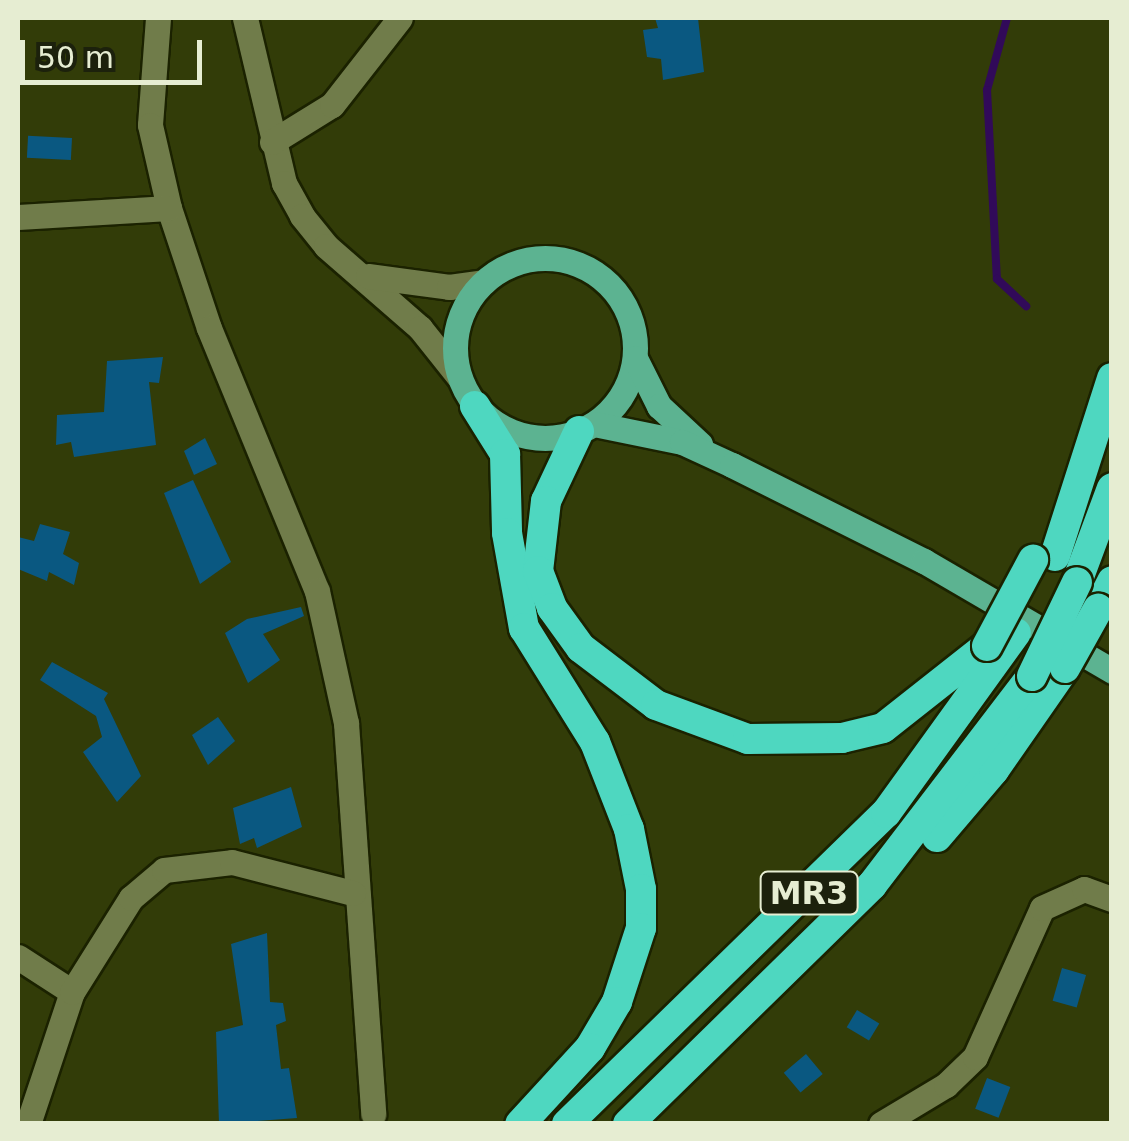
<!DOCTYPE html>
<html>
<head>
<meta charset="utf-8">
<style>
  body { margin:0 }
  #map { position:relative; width:1129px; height:1141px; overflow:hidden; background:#323c08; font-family:"DejaVu Sans",sans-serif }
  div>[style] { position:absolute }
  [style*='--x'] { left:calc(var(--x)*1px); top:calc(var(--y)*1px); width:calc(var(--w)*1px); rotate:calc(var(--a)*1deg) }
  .stream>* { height:8px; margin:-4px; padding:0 4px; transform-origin:4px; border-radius:4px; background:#310a59 }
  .building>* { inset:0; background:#0a5881; transform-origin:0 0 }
  .roads { filter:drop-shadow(2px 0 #1b2200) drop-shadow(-2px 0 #1b2200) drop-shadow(0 2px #1b2200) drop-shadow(0 -2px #1b2200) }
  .minor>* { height:25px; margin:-12.5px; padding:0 12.5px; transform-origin:12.5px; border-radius:12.5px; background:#707c4a }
  .major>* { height:25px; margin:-12.5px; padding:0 12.5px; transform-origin:12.5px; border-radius:12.5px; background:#5cb391 }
  .major>.ring { margin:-12.5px; padding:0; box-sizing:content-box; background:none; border:25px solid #5cb391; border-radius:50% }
  .highway>* { height:30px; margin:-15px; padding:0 15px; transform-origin:15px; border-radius:15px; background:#4ed7c0 }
  .bridges { filter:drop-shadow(2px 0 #1b2200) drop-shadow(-2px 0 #1b2200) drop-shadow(0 2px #1b2200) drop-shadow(0 -2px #1b2200) }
  .highway-bridge>* { height:30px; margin:-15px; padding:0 15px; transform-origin:15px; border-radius:15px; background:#4ed7c0 }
  span { translate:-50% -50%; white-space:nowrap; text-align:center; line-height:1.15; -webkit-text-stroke:8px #1c210c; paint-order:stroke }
  .shield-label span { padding:2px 8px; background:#1c210c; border:2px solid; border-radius:8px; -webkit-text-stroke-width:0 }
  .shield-label { font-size:32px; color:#e6edd2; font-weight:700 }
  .frame { position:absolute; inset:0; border:20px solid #e6edd2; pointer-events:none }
  .scale { position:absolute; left:20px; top:40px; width:182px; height:45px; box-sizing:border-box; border:5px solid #e6edd2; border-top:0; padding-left:12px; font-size:30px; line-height:35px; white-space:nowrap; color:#e6edd2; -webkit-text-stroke:8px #1c210c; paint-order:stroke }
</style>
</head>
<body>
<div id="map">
  <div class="stream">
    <div style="--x:1007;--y:18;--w:75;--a:105.5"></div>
    <div style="--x:987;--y:90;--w:189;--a:87"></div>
    <div style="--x:997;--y:279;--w:40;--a:43"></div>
  </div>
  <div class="building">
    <div style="clip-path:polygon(655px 18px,698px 18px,704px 72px,663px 80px,661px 59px,647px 57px,643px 30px,658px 28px)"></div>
    <div style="left:72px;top:138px;width:22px;height:44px;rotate:93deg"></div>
    <div style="clip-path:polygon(163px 357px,159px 383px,149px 382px,156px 445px,74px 457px,71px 442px,56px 445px,57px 415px,104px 412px,107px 361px)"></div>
    <div style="clip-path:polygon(205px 438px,217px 464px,194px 475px,184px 451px)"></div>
    <div style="clip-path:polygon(193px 480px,231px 562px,200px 584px,164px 493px)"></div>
    <div style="clip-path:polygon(40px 524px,70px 532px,63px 554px,79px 563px,74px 585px,49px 572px,47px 581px,18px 569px,18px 537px,34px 541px)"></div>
    <div style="clip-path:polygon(301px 607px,304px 616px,263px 634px,280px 660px,248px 683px,225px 633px,247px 619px)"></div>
    <div style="clip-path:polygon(52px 662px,108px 693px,104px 699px,141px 776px,117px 802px,83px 752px,102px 737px,96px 716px,40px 680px)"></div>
    <div style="clip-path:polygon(218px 717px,235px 741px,208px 765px,192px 735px)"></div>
    <div style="clip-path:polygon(291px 787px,302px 827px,257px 848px,254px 838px,240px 844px,233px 808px)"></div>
    <div style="clip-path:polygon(267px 933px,270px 1002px,283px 1003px,286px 1021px,276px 1025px,281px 1069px,289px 1068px,297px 1118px,219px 1124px,216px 1032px,243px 1025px,231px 944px)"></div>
    <div style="left:1062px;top:968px;width:25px;height:34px;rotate:16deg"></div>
    <div style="left:857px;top:1010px;width:26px;height:20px;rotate:31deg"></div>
    <div style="left:806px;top:1054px;width:26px;height:29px;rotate:50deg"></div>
    <div style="left:987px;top:1078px;width:25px;height:33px;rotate:21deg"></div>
  </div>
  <div class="roads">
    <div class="minor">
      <div style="--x:158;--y:18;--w:107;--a:94.3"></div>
      <div style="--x:150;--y:125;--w:85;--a:77.1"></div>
      <div style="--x:169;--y:208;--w:126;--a:71.6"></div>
      <div style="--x:209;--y:328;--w:284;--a:67.7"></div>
      <div style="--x:317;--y:591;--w:135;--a:77.6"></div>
      <div style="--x:346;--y:723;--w:392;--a:86"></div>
      <div style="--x:245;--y:18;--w:170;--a:76.7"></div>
      <div style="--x:284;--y:183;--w:38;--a:61"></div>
      <div style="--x:302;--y:216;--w:38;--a:51"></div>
      <div style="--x:326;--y:246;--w:125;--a:41.1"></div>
      <div style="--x:420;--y:328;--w:63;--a:51.5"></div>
      <div style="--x:272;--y:142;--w:70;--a:-31.7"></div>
      <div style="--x:332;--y:105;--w:110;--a:-52"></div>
      <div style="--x:18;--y:217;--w:151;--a:-3.4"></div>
      <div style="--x:368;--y:276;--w:82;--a:7.7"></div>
      <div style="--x:449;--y:287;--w:35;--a:-8"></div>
      <div style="--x:18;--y:957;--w:64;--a:32.9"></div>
      <div style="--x:28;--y:1124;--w:139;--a:-71.6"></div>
      <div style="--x:72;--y:992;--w:111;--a:-57.9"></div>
      <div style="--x:131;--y:898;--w:43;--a:-40.3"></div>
      <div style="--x:164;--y:870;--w:68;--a:-6.7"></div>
      <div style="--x:232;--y:862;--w:125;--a:14.4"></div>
      <div style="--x:881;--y:1124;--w:76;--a:-31"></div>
      <div style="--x:946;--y:1085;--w:40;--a:-44"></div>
      <div style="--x:975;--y:1057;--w:163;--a:-65.8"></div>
      <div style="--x:1042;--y:908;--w:46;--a:-24.3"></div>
      <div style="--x:1084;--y:889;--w:30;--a:20"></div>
    </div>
    <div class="major">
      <div class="ring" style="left:455px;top:258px;width:155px;height:155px"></div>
      <div style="--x:635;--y:358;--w:54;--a:63.4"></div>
      <div style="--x:659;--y:406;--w:56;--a:42.8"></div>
      <div style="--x:594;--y:424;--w:90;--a:11.6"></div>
      <div style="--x:682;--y:442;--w:55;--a:24.7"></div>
      <div style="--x:732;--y:465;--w:215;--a:26.6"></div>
      <div style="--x:924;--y:561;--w:218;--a:30.3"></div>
    </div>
    <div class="highway">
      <div style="--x:475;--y:406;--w:57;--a:58"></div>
      <div style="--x:505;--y:454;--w:79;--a:88.5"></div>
      <div style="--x:507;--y:533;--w:97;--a:79.9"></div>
      <div style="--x:524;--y:628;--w:134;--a:58.1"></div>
      <div style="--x:595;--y:742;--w:93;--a:68.7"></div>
      <div style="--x:629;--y:829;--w:61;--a:78.7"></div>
      <div style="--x:641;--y:889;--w:39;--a:90"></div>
      <div style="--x:641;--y:928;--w:78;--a:108"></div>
      <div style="--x:617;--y:1002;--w:53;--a:120.4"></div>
      <div style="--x:590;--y:1048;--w:103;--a:132.6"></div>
      <div style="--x:579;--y:431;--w:77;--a:115.2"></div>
      <div style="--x:546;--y:501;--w:70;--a:96.5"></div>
      <div style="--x:538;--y:571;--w:40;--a:69"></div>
      <div style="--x:552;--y:608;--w:49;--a:54.1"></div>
      <div style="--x:581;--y:648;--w:94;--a:37.2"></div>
      <div style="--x:656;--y:705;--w:98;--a:20.3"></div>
      <div style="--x:748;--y:739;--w:94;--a:-0.6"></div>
      <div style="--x:842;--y:738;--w:42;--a:-13.7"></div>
      <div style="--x:883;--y:728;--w:132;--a:-38.3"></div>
      <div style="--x:1055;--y:556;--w:187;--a:-72.2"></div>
      <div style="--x:1077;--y:582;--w:100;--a:-69.6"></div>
      <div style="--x:1098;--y:609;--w:31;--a:-63"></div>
      <div style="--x:937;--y:837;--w:88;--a:-49.6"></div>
      <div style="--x:994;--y:770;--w:124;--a:-55.2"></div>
      <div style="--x:567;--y:1124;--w:446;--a:-44.3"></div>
      <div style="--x:886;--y:813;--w:222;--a:-54.2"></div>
      <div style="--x:628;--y:1124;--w:342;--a:-44.4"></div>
      <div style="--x:872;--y:885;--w:263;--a:-52.6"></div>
    </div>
  </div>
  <div class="bridges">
    <div class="highway-bridge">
      <div style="--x:987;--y:646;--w:98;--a:-61.9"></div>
      <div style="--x:1065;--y:668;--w:68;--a:-60.8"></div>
      <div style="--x:1032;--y:676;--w:104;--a:-64.4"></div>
    </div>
  </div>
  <div class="shield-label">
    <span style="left:809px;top:893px">MR3</span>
  </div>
  <div class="frame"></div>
  <div class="scale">50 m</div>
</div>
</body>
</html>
